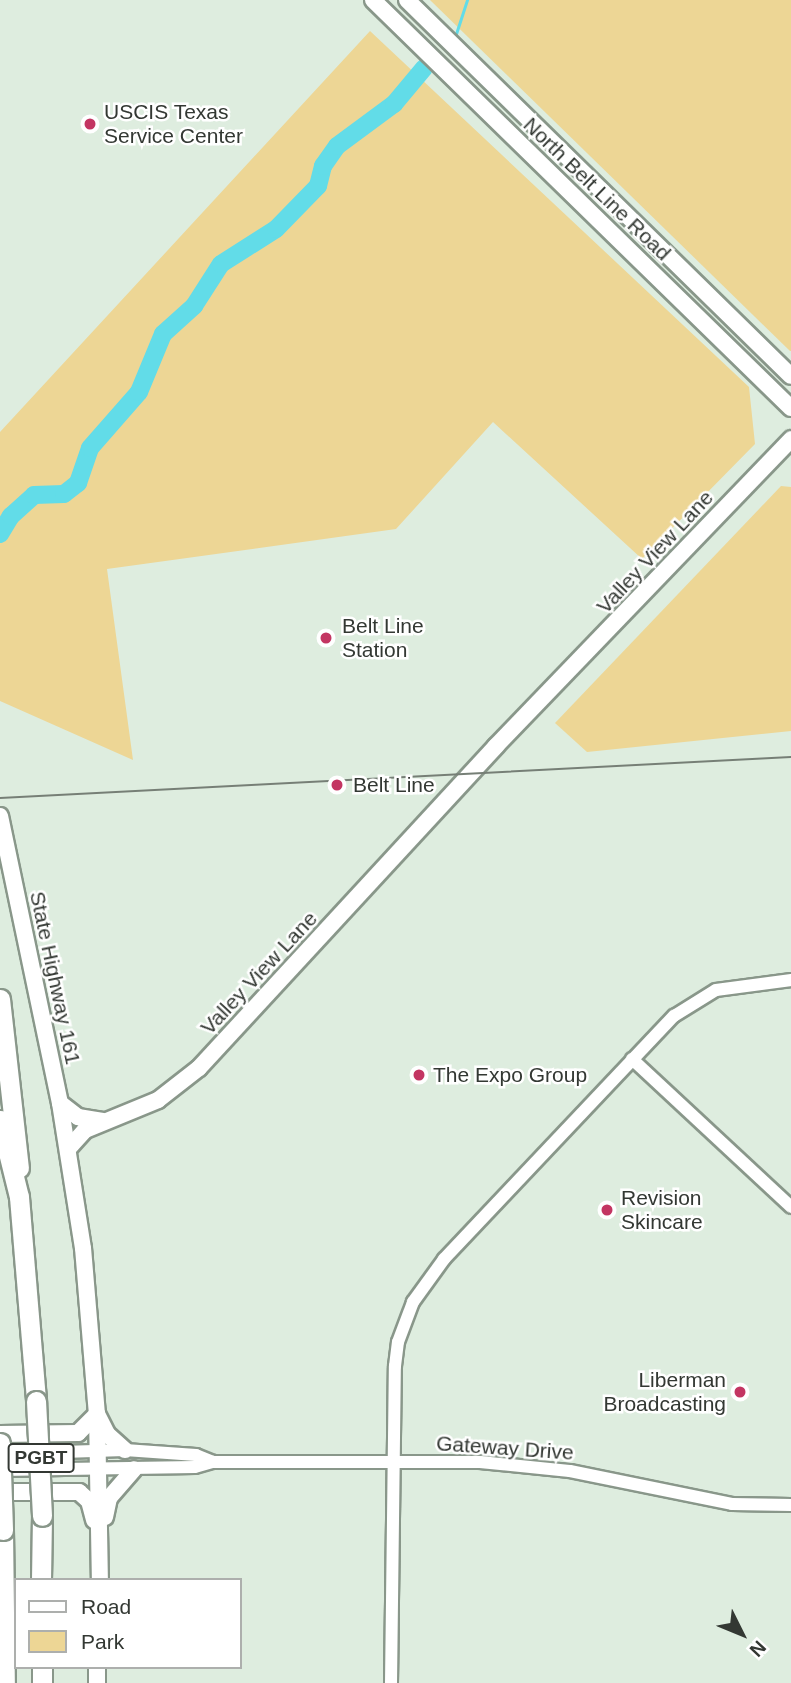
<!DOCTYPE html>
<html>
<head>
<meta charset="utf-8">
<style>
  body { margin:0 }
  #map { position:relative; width:791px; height:1683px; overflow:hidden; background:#deeddf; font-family:Helvetica,sans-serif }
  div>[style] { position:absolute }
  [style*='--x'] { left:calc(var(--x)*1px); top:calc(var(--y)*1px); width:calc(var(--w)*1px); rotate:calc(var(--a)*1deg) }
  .green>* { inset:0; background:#edd695 }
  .stream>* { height:2.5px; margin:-1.25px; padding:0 1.25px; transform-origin:1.25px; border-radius:1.25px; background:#62dce8 }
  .river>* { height:18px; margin:-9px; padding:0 9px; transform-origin:9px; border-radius:9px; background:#62dce8 }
  .roads { filter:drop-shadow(2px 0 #89978a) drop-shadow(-2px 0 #89978a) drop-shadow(0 2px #89978a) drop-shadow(0 -2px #89978a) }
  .minor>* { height:12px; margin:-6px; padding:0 6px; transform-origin:6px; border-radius:6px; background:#fff }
  .major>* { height:16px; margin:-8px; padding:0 8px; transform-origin:8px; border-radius:8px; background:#fff }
  .highway>* { height:19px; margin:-9.5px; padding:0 9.5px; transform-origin:9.5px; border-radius:9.5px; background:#fff }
  .tram>* { height:2px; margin:-1px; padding:0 1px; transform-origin:1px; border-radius:1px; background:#767f76 }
  .bridges { filter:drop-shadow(2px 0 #89978a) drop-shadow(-2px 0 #89978a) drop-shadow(0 2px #89978a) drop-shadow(0 -2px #89978a) }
  .highway-bridge>* { height:19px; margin:-9.5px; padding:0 9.5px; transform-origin:9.5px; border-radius:9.5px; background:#fff }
  .dots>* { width:19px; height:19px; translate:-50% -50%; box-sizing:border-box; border:4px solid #fff; border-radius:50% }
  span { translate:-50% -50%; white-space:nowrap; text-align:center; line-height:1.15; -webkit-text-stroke:5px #fff; paint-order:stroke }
  .shield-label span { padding:2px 5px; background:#fff; border:2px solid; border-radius:5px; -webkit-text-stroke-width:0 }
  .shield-label { font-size:19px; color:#333833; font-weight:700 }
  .poi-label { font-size:21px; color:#333833 }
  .left { translate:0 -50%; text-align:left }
  .right { translate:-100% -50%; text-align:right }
  .street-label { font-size:21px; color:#333833 }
  .legend { position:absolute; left:14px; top:1578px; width:228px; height:91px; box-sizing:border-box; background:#fff; border:2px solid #adafad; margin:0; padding:9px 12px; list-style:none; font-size:21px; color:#333833 }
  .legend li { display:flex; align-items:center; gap:14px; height:35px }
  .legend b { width:35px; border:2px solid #adafad }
  .north { position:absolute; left:707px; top:1599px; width:70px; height:70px; -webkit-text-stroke:5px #fff; paint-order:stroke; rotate:133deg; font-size:19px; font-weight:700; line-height:28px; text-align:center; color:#333833 }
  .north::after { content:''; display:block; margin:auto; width:24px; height:32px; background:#333833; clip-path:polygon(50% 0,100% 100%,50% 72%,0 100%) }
</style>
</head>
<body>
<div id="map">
  <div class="green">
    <div style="clip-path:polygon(430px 0,791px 0,791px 351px,790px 351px)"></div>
    <div style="clip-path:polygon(370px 31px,749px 387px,755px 444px,642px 559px,493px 422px,396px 529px,107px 569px,133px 760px,0 701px,0 432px)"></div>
    <div style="clip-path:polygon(781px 486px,791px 487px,791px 731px,587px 752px,555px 723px)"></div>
  </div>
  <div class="stream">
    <div style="--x:456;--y:34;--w:36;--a:-72"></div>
  </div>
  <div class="river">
    <div style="--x:0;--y:534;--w:21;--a:-59"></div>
    <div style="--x:11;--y:516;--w:31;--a:-42"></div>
    <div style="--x:34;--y:495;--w:30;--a:-2"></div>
    <div style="--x:64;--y:494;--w:18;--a:-38"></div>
    <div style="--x:78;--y:483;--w:37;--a:-71"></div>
    <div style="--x:90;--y:448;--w:74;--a:-48.8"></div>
    <div style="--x:139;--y:392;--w:63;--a:-67.5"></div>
    <div style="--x:163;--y:334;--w:42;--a:-42.1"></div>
    <div style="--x:194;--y:306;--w:50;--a:-57.3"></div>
    <div style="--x:221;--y:264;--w:65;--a:-32.5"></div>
    <div style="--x:276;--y:229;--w:60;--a:-45.7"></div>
    <div style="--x:318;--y:186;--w:21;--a:-76"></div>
    <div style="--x:323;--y:166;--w:24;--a:-55"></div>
    <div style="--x:337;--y:146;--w:71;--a:-36.4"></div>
    <div style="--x:394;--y:104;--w:47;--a:-50.2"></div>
  </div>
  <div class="roads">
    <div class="minor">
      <div style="--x:632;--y:1059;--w:217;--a:42.9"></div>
      <div style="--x:0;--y:1454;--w:125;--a:-1.8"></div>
      <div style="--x:125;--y:1450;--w:71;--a:4"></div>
      <div style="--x:196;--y:1455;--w:18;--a:22"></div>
      <div style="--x:0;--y:1470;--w:195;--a:-0.9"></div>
      <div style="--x:195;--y:1467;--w:19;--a:-16"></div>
      <div style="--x:213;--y:1462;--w:267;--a:0"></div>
      <div style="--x:480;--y:1462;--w:90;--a:5.7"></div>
      <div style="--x:570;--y:1471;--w:165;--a:11.5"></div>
      <div style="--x:732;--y:1504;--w:59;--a:1"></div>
      <div style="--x:391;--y:1683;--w:317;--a:-89.3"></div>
      <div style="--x:395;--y:1366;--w:24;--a:-83"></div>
      <div style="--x:398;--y:1342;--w:43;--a:-69.4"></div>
      <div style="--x:413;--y:1302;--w:53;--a:-54.2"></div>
      <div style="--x:444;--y:1259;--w:335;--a:-46.6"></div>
      <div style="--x:674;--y:1016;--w:49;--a:-31.8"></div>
      <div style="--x:716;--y:990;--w:76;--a:-7.6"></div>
    </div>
    <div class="major">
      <div style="--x:373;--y:0;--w:584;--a:44.31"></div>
      <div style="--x:407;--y:0;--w:537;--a:44.4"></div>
      <div style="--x:0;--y:816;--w:293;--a:78.2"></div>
      <div style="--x:60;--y:1103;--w:147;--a:81"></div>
      <div style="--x:83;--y:1248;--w:167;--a:85.2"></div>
      <div style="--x:97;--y:1414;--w:166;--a:89"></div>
      <div style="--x:60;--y:1103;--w:23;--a:38"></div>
      <div style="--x:78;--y:1117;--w:25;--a:9"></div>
      <div style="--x:68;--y:1149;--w:25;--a:-48"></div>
      <div style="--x:85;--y:1130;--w:79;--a:-22.3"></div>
      <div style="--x:158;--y:1100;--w:52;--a:-38"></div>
      <div style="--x:199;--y:1068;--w:438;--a:-47.3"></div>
      <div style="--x:496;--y:746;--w:426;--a:-46.1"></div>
      <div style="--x:0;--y:1434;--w:78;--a:-0.7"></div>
      <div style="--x:78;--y:1433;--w:27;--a:-45"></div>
      <div style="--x:97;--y:1414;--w:22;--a:63"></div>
      <div style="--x:107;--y:1434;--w:24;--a:42"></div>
      <div style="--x:0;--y:1492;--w:79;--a:0"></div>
      <div style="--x:79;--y:1492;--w:13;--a:42"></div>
      <div style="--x:89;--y:1501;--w:20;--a:75"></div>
      <div style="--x:105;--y:1517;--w:19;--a:-78"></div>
      <div style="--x:109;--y:1498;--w:38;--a:-49"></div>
      <div style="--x:97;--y:1683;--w:16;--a:-90"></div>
    </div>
    <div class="highway">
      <div style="--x:0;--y:999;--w:170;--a:83.6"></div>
      <div style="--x:0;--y:1120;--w:79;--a:76.1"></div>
      <div style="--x:19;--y:1197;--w:205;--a:85.2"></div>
      <div style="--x:3;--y:1530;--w:153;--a:89.3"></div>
      <div style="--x:41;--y:1580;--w:64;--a:-89.1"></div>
      <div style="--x:42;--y:1667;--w:16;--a:90"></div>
    </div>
  </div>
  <div class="tram">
    <div style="--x:0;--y:798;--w:792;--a:-2.97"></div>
  </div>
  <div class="bridges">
    <div class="highway-bridge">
      <div style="--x:36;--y:1401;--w:115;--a:87"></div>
      <div style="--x:0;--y:1443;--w:87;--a:88"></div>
    </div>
  </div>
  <div class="dots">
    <div style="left:90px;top:124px;background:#c33562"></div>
    <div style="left:326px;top:638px;background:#c33562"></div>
    <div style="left:337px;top:785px;background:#c33562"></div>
    <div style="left:419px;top:1075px;background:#c33562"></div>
    <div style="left:607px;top:1210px;background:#c33562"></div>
    <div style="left:740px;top:1392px;background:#c33562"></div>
  </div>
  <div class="shield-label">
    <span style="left:41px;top:1458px">PGBT</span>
  </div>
  <div class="poi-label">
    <span class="left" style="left:104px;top:124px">USCIS Texas<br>Service Center</span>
    <span class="left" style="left:342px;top:638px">Belt Line<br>Station</span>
    <span class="left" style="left:353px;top:785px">Belt Line</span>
    <span class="left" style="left:433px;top:1075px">The Expo Group</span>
    <span class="left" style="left:621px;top:1210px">Revision<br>Skincare</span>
    <span class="right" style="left:726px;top:1392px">Liberman<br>Broadcasting</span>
  </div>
  <div class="street-label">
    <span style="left:597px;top:189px;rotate:44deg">North Belt Line Road</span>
    <span style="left:655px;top:552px;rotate:-47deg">Valley View Lane</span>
    <span style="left:259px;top:973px;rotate:-47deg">Valley View Lane</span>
    <span style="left:55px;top:978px;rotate:78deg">State Highway 161</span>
    <span style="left:505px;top:1448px;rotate:4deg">Gateway Drive</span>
  </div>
  <ul class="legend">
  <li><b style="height:9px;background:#fff"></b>Road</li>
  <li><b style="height:19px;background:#edd695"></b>Park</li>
  </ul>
  <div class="north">N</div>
</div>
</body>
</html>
